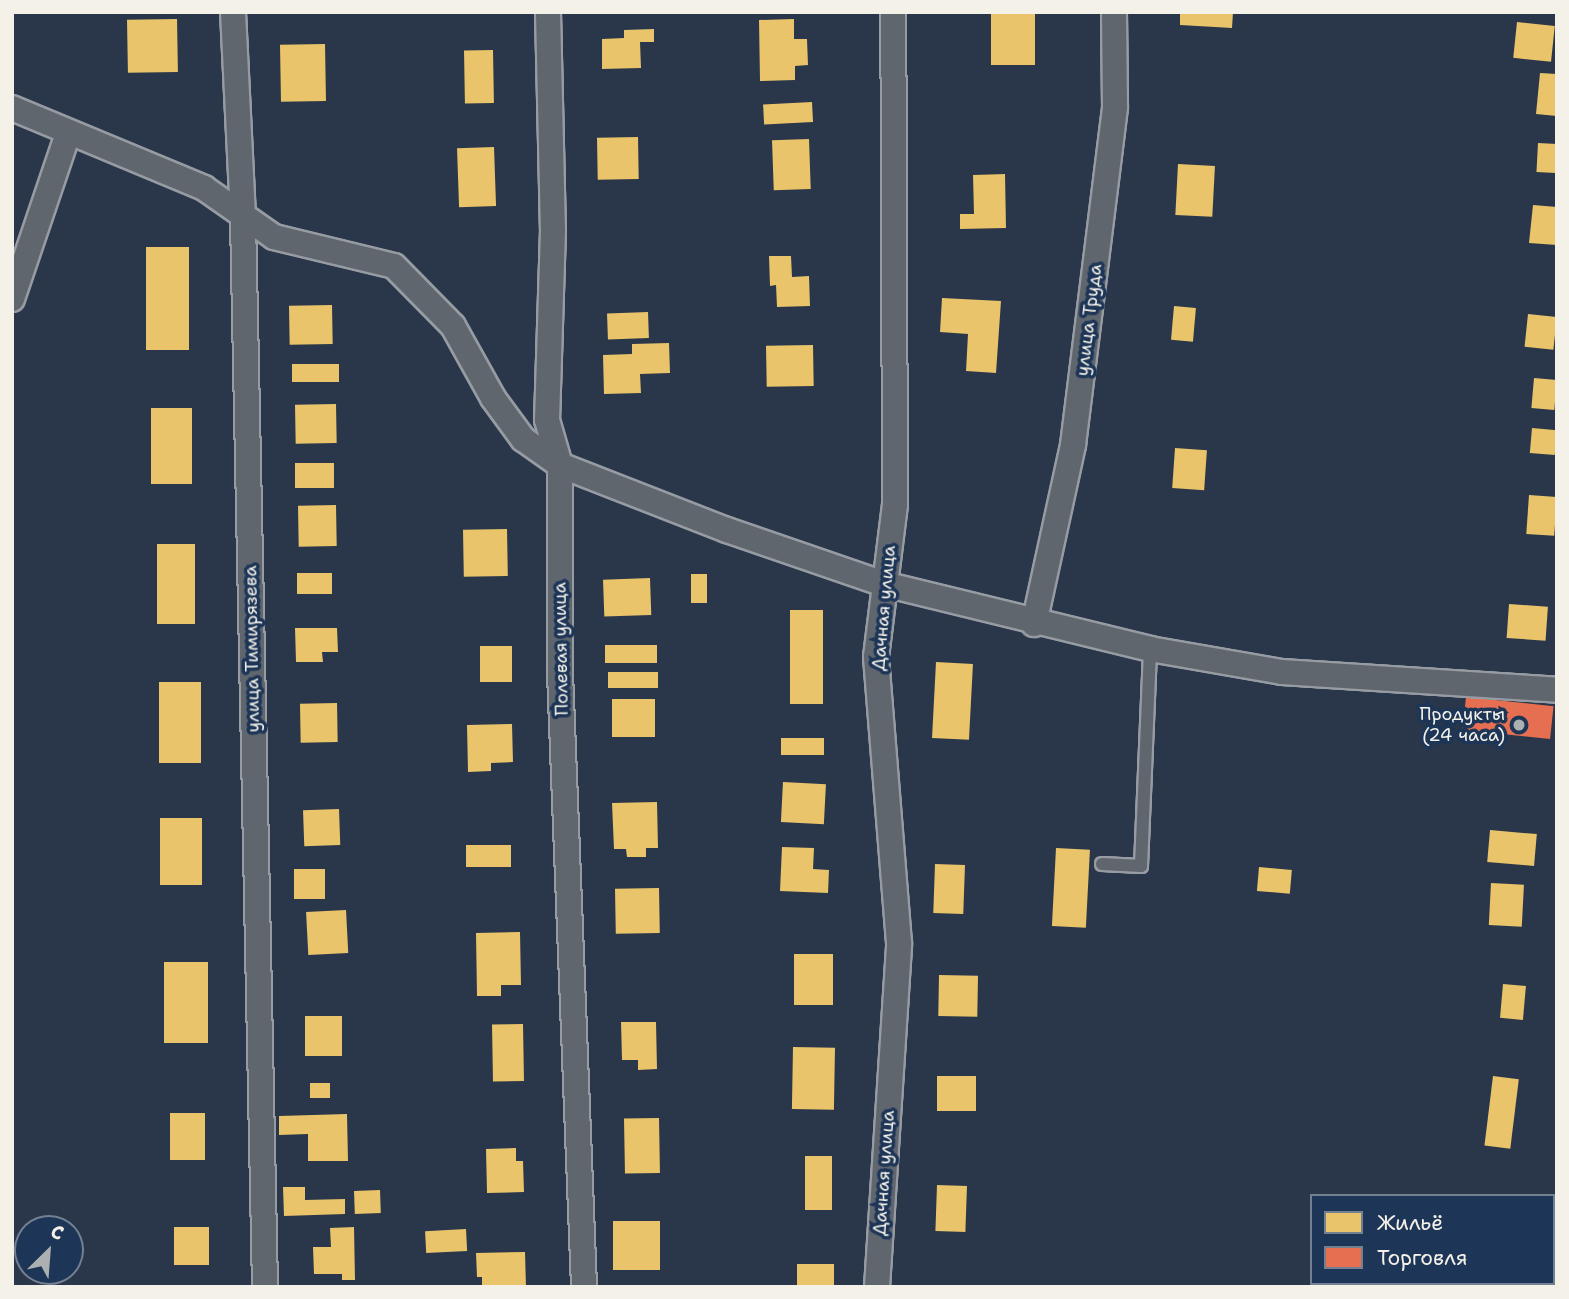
<!DOCTYPE html>
<html>
<head>
<meta charset="utf-8">
<style>
  body { margin:0 }
  #map { position:relative; width:1569px; height:1299px; overflow:hidden; background:#2a374a; font-family:"Shantell Sans",sans-serif }
  div>[style] { position:absolute }
  [style*='--x'] { left:calc(var(--x)*1px); top:calc(var(--y)*1px); width:calc(var(--w)*1px); rotate:calc(var(--a)*1deg) }
  .homes>* { inset:0; background:#e9c46a; transform-origin:0 0 }
  .shops>* { inset:0; background:#e76f51; transform-origin:0 0 }
  .roads { filter:drop-shadow(2px 0 #979ca3) drop-shadow(-2px 0 #979ca3) drop-shadow(0 2px #979ca3) drop-shadow(0 -2px #979ca3) }
  .service>* { height:12px; margin:-6px; padding:0 6px; transform-origin:6px; border-radius:6px; background:#60666e }
  .minor>* { height:24px; margin:-12px; padding:0 12px; transform-origin:12px; border-radius:12px; background:#60666e }
  .dots>* { width:19px; height:19px; translate:-50% -50%; box-sizing:border-box; border:4px solid #1d3557; border-radius:50% }
  span { translate:-50% -50%; white-space:nowrap; text-align:center; line-height:1.15; -webkit-text-stroke:7px #1d3557; paint-order:stroke }
  .street-label { font-size:18px; color:#f4f1e8 }
  .poi-label { font-size:18px; color:#f4f1e8 }
  .right { translate:-100% -50%; text-align:right }
  .frame { position:absolute; inset:0; border:14px solid #f4f1e8; pointer-events:none }
  .legend { position:absolute; left:1310px; top:1194px; width:245px; height:91px; box-sizing:border-box; background:#1d3557; border:2px solid #738091; margin:0; padding:9px 12px; list-style:none; font-size:21px; color:#f4f1e8 }
  .legend li { display:flex; align-items:center; gap:14px; height:35px }
  .legend b { width:35px; border:2px solid #738091 }
  .north { position:absolute; left:14px; top:1215px; width:70px; height:70px; box-sizing:border-box; background:#1d3557; border:2px solid #738091; border-radius:50%; rotate:25deg; font-size:19px; font-weight:700; line-height:28px; text-align:center; color:#f4f1e8 }
  .north::after { content:''; display:block; margin:auto; width:24px; height:32px; background:#adb0b1; clip-path:polygon(50% 0,100% 100%,50% 72%,0 100%) }
</style>
</head>
<body>
<div id="map">
  <div class="homes">
    <div style="left:991px;top:12px;width:44px;height:53px"></div>
    <div style="clip-path:polygon(1180px 12px,1233px 12px,1232px 28px,1180px 25px)"></div>
    <div style="left:177px;top:19px;width:53px;height:50px;rotate:89deg"></div>
    <div style="clip-path:polygon(794px 19px,794px 39px,807px 39px,808px 65px,795px 66px,795px 80px,760px 81px,759px 20px)"></div>
    <div style="left:1517px;top:22px;width:38px;height:36px;rotate:6deg"></div>
    <div style="clip-path:polygon(654px 29px,654px 42px,640px 42px,641px 68px,602px 69px,602px 39px,624px 38px,624px 30px)"></div>
    <div style="left:325px;top:44px;width:57px;height:45px;rotate:89deg"></div>
    <div style="left:493px;top:50px;width:53px;height:29px;rotate:89deg"></div>
    <div style="clip-path:polygon(1540px 73px,1557px 74px,1557px 116px,1536px 114px)"></div>
    <div style="left:812px;top:102px;width:20px;height:49px;rotate:87deg"></div>
    <div style="left:638px;top:137px;width:42px;height:41px;rotate:89deg"></div>
    <div style="left:809px;top:139px;width:50px;height:37px;rotate:88deg"></div>
    <div style="left:1538px;top:143px;width:19px;height:29px;rotate:3deg"></div>
    <div style="left:494px;top:147px;width:59px;height:37px;rotate:88deg"></div>
    <div style="left:1178px;top:164px;width:37px;height:51px;rotate:3deg"></div>
    <div style="clip-path:polygon(1005px 174px,1006px 228px,960px 229px,960px 214px,974px 214px,973px 175px)"></div>
    <div style="clip-path:polygon(1533px 205px,1557px 207px,1557px 245px,1529px 243px)"></div>
    <div style="left:146px;top:247px;width:43px;height:103px"></div>
    <div style="clip-path:polygon(769px 256px,791px 256px,792px 277px,809px 276px,810px 306px,777px 307px,776px 285px,770px 286px)"></div>
    <div style="clip-path:polygon(942px 298px,1001px 301px,996px 373px,966px 371px,968px 334px,940px 332px)"></div>
    <div style="left:332px;top:305px;width:39px;height:43px;rotate:89deg"></div>
    <div style="left:1174px;top:306px;width:22px;height:34px;rotate:5deg"></div>
    <div style="left:648px;top:312px;width:26px;height:41px;rotate:88deg"></div>
    <div style="left:1528px;top:314px;width:29px;height:33px;rotate:6deg"></div>
    <div style="clip-path:polygon(669px 343px,670px 373px,640px 374px,641px 393px,604px 394px,603px 355px,632px 354px,632px 344px)"></div>
    <div style="left:813px;top:345px;width:41px;height:47px;rotate:89deg"></div>
    <div style="left:339px;top:364px;width:18px;height:47px;rotate:90deg"></div>
    <div style="left:1534px;top:378px;width:23px;height:30px;rotate:5deg"></div>
    <div style="left:336px;top:404px;width:39px;height:41px;rotate:89deg"></div>
    <div style="left:151px;top:408px;width:41px;height:76px"></div>
    <div style="left:1532px;top:428px;width:25px;height:25px;rotate:5deg"></div>
    <div style="left:1175px;top:448px;width:32px;height:40px;rotate:4deg"></div>
    <div style="left:295px;top:463px;width:39px;height:25px"></div>
    <div style="left:1529px;top:495px;width:28px;height:39px;rotate:4deg"></div>
    <div style="left:336px;top:505px;width:41px;height:38px;rotate:89deg"></div>
    <div style="left:507px;top:529px;width:47px;height:44px;rotate:89deg"></div>
    <div style="left:157px;top:544px;width:38px;height:80px"></div>
    <div style="left:332px;top:573px;width:21px;height:35px;rotate:90deg"></div>
    <div style="left:691px;top:574px;width:16px;height:29px"></div>
    <div style="left:650px;top:578px;width:37px;height:47px;rotate:88deg"></div>
    <div style="left:1509px;top:604px;width:39px;height:34px;rotate:4deg"></div>
    <div style="left:823px;top:610px;width:94px;height:33px;rotate:90deg"></div>
    <div style="clip-path:polygon(295px 628px,337px 628px,338px 652px,322px 652px,323px 662px,296px 662px)"></div>
    <div style="left:657px;top:645px;width:18px;height:52px;rotate:90deg"></div>
    <div style="left:480px;top:646px;width:32px;height:36px"></div>
    <div style="left:936px;top:662px;width:37px;height:76px;rotate:3deg"></div>
    <div style="left:658px;top:672px;width:16px;height:50px;rotate:90deg"></div>
    <div style="left:159px;top:682px;width:42px;height:81px"></div>
    <div style="left:612px;top:699px;width:43px;height:38px"></div>
    <div style="left:337px;top:703px;width:39px;height:37px;rotate:89deg"></div>
    <div style="clip-path:polygon(512px 724px,513px 762px,491px 763px,491px 771px,468px 772px,467px 725px)"></div>
    <div style="left:781px;top:738px;width:43px;height:17px"></div>
    <div style="left:783px;top:782px;width:43px;height:40px;rotate:3deg"></div>
    <div style="clip-path:polygon(657px 802px,658px 848px,646px 848px,646px 857px,627px 857px,626px 849px,614px 849px,612px 803px)"></div>
    <div style="left:339px;top:809px;width:36px;height:36px;rotate:88deg"></div>
    <div style="left:160px;top:818px;width:42px;height:67px"></div>
    <div style="left:1490px;top:830px;width:47px;height:32px;rotate:5deg"></div>
    <div style="left:466px;top:845px;width:45px;height:22px"></div>
    <div style="clip-path:polygon(782px 847px,814px 848px,813px 869px,829px 870px,828px 893px,780px 891px)"></div>
    <div style="left:1056px;top:848px;width:34px;height:78px;rotate:3deg"></div>
    <div style="left:935px;top:864px;width:30px;height:49px;rotate:2deg"></div>
    <div style="left:1259px;top:867px;width:33px;height:24px;rotate:5deg"></div>
    <div style="left:325px;top:869px;width:30px;height:31px;rotate:90deg"></div>
    <div style="left:1491px;top:883px;width:33px;height:42px;rotate:3deg"></div>
    <div style="left:659px;top:888px;width:45px;height:44px;rotate:89deg"></div>
    <div style="left:346px;top:910px;width:43px;height:40px;rotate:87deg"></div>
    <div style="clip-path:polygon(520px 932px,521px 985px,501px 985px,501px 996px,477px 996px,476px 933px)"></div>
    <div style="left:794px;top:954px;width:39px;height:51px"></div>
    <div style="left:164px;top:962px;width:44px;height:81px"></div>
    <div style="left:939px;top:975px;width:39px;height:41px;rotate:1deg"></div>
    <div style="left:1503px;top:984px;width:23px;height:34px;rotate:5deg"></div>
    <div style="left:305px;top:1016px;width:37px;height:40px"></div>
    <div style="clip-path:polygon(621px 1022px,656px 1022px,657px 1069px,638px 1070px,638px 1060px,622px 1060px)"></div>
    <div style="left:523px;top:1024px;width:57px;height:31px;rotate:89deg"></div>
    <div style="left:793px;top:1047px;width:42px;height:62px;rotate:1deg"></div>
    <div style="left:937px;top:1076px;width:39px;height:35px"></div>
    <div style="left:1493px;top:1076px;width:26px;height:70px;rotate:7deg"></div>
    <div style="left:310px;top:1083px;width:20px;height:15px"></div>
    <div style="left:170px;top:1113px;width:35px;height:47px"></div>
    <div style="clip-path:polygon(347px 1114px,348px 1161px,308px 1161px,308px 1134px,279px 1135px,279px 1116px)"></div>
    <div style="left:659px;top:1118px;width:55px;height:35px;rotate:89deg"></div>
    <div style="clip-path:polygon(516px 1148px,516px 1161px,523px 1161px,524px 1192px,487px 1193px,486px 1149px)"></div>
    <div style="left:805px;top:1156px;width:27px;height:54px"></div>
    <div style="left:937px;top:1185px;width:30px;height:46px;rotate:2deg"></div>
    <div style="clip-path:polygon(283px 1187px,305px 1187px,305px 1200px,345px 1199px,345px 1214px,284px 1216px)"></div>
    <div style="left:380px;top:1190px;width:23px;height:26px;rotate:88deg"></div>
    <div style="left:613px;top:1221px;width:47px;height:49px"></div>
    <div style="left:209px;top:1227px;width:38px;height:35px;rotate:90deg"></div>
    <div style="clip-path:polygon(354px 1227px,355px 1280px,342px 1280px,342px 1274px,314px 1274px,313px 1247px,331px 1247px,330px 1228px)"></div>
    <div style="left:466px;top:1229px;width:22px;height:41px;rotate:87deg"></div>
    <div style="clip-path:polygon(525px 1252px,526px 1287px,482px 1287px,482px 1277px,477px 1277px,476px 1253px)"></div>
    <div style="left:797px;top:1264px;width:37px;height:23px"></div>
  </div>
  <div class="shops">
    <div style="left:1466px;top:697px;width:88px;height:33px;rotate:6deg"></div>
  </div>
  <div class="roads">
    <div class="service">
      <div style="--x:1102;--y:864;--w:39;--a:3"></div>
      <div style="--x:1141;--y:866;--w:217;--a:-87.6"></div>
    </div>
    <div class="minor">
      <div style="--x:233;--y:12;--w:207;--a:87.2"></div>
      <div style="--x:243;--y:219;--w:1068;--a:88.82"></div>
      <div style="--x:548;--y:12;--w:218;--a:88.7"></div>
      <div style="--x:553;--y:230;--w:190;--a:91.8"></div>
      <div style="--x:547;--y:420;--w:47;--a:73.9"></div>
      <div style="--x:560;--y:465;--w:208;--a:90"></div>
      <div style="--x:560;--y:673;--w:614;--a:87.76"></div>
      <div style="--x:12;--y:108;--w:208;--a:22.6"></div>
      <div style="--x:204;--y:188;--w:85;--a:35"></div>
      <div style="--x:274;--y:237;--w:123;--a:13.6"></div>
      <div style="--x:394;--y:266;--w:84;--a:45.5"></div>
      <div style="--x:453;--y:326;--w:82;--a:60.9"></div>
      <div style="--x:493;--y:398;--w:51;--a:53.8"></div>
      <div style="--x:523;--y:439;--w:45;--a:35.1"></div>
      <div style="--x:560;--y:465;--w:179;--a:21.3"></div>
      <div style="--x:727;--y:530;--w:166;--a:19"></div>
      <div style="--x:884;--y:584;--w:274;--a:13.7"></div>
      <div style="--x:1150;--y:649;--w:134;--a:9.9"></div>
      <div style="--x:1282;--y:672;--w:276;--a:3.7"></div>
      <div style="--x:12;--y:299;--w:174;--a:-71.3"></div>
      <div style="--x:1034;--y:624;--w:183;--a:-77.7"></div>
      <div style="--x:1073;--y:445;--w:341;--a:-82.9"></div>
      <div style="--x:1115;--y:107;--w:95;--a:-90.6"></div>
      <div style="--x:877;--y:1287;--w:345;--a:-86.3"></div>
      <div style="--x:899;--y:943;--w:287;--a:-94.6"></div>
      <div style="--x:876;--y:657;--w:154;--a:-82.9"></div>
      <div style="--x:895;--y:504;--w:492;--a:-90.2"></div>
    </div>
  </div>
  <div class="dots">
    <div style="left:1519px;top:725px;background:#adb0b1"></div>
  </div>
  <div class="street-label">
    <span style="left:1089px;top:320px;rotate:-83deg">улица Труда</span>
    <span style="left:884px;top:608px;rotate:-85deg">Дачная улица</span>
    <span style="left:252px;top:649px;rotate:-91deg">улица Тимирязева</span>
    <span style="left:561px;top:649px;rotate:-91deg">Полевая улица</span>
    <span style="left:884px;top:1173px;rotate:-86deg">Дачная улица</span>
  </div>
  <div class="poi-label">
    <span class="right" style="left:1505px;top:725px">Продукты<br>(24 часа)</span>
  </div>
  <div class="frame"></div>
  <ul class="legend">
  <li><b style="height:19px;background:#e9c46a"></b>Жильё</li>
  <li><b style="height:19px;background:#e76f51"></b>Торговля</li>
  </ul>
  <div class="north">С</div>
</div>
</body>
</html>
